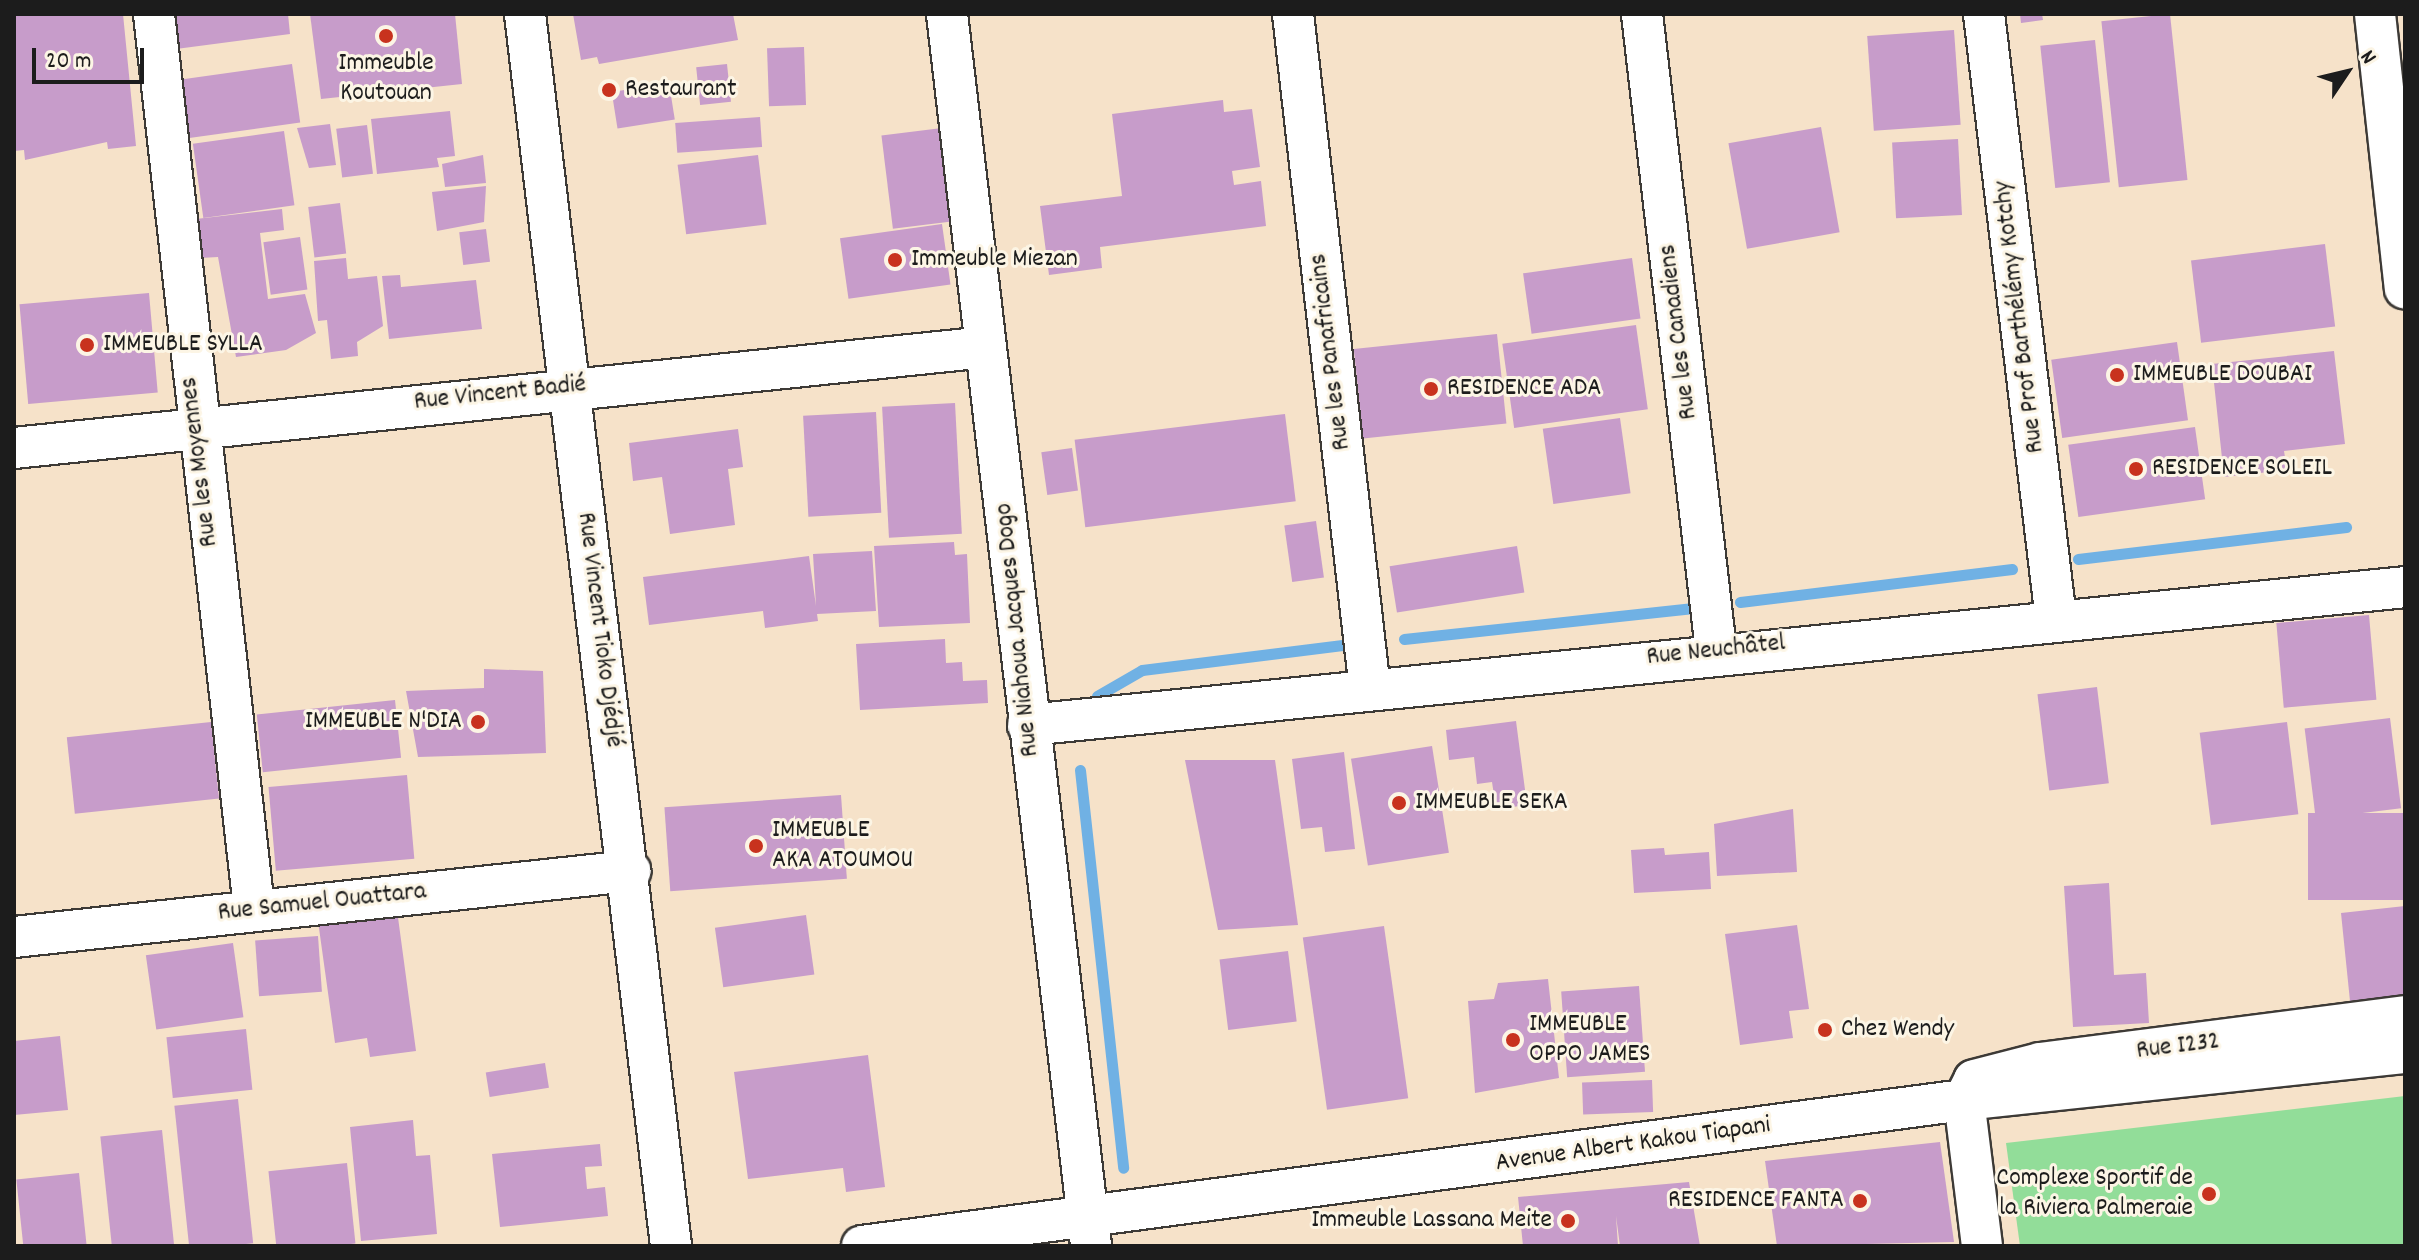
<!DOCTYPE html>
<html>
<head>
<meta charset="utf-8">
<style>
  body { margin:0 }
  #map { position:relative; width:2419px; height:1260px; overflow:hidden; background:#f6e2c9; font-family:Dekko,sans-serif }
  div>[style] { position:absolute }
  [style*='--x'] { left:calc(var(--x)*1px); top:calc(var(--y)*1px); width:calc(var(--w)*1px); rotate:calc(var(--a)*1deg) }
  .green>* { inset:0; background:#92dd99 }
  .stream>* { height:11px; margin:-5.5px; padding:0 5.5px; transform-origin:5.5px; border-radius:5.5px; background:#70b1e4 }
  .building>* { inset:0; background:#c79cca; transform-origin:0 0 }
  .roads { filter:drop-shadow(2px 0 #3d3a36) drop-shadow(-2px 0 #3d3a36) drop-shadow(0 2px #3d3a36) drop-shadow(0 -2px #3d3a36) }
  .minor>* { height:40px; margin:-20px; padding:0 20px; transform-origin:20px; border-radius:20px; background:#fff }
  .dots>* { width:22px; height:22px; translate:-50% -50%; box-sizing:border-box; border:4px solid #fcf5e5; border-radius:50% }
  span { translate:-50% -50%; white-space:nowrap; text-align:center; line-height:1.15; -webkit-text-stroke:6px #fcf5e5; paint-order:stroke }
  .poi-label { font-size:26px; color:#1c1c1c }
  .left { translate:0 -50%; text-align:left }
  .right { translate:-100% -50%; text-align:right }
  .street-label { font-size:26px; color:#1c1c1c }
  .frame { position:absolute; inset:0; border:16px solid #1c1c1c; pointer-events:none }
  .north { position:absolute; left:2307px; top:32px; width:80px; height:80px; -webkit-text-stroke:6px #fcf5e5; paint-order:stroke; rotate:55deg; font-size:22px; font-weight:700; line-height:32px; text-align:center; color:#1c1c1c }
  .north::after { content:''; display:block; margin:auto; width:28px; height:36px; background:#1c1c1c; clip-path:polygon(50% 0,100% 100%,50% 72%,0 100%) }
  .scale { position:absolute; left:32px; top:48px; width:112px; height:36px; box-sizing:border-box; border:4px solid #1c1c1c; border-top:0; padding-left:10px; font-size:24px; line-height:28px; white-space:nowrap; color:#1c1c1c; -webkit-text-stroke:6px #fcf5e5; paint-order:stroke }
</style>
</head>
<body>
<div id="map">
  <div class="green">
    <div style="clip-path:polygon(2405px 1096px,2405px 1246px,2020px 1246px,2006px 1143px)"></div>
  </div>
  <div class="stream">
    <div style="--x:2078;--y:559;--w:270;--a:-6.8"></div>
    <div style="--x:1740;--y:602;--w:274;--a:-6.9"></div>
    <div style="--x:1404;--y:639;--w:291;--a:-6.1"></div>
    <div style="--x:1097;--y:696;--w:52;--a:-30"></div>
    <div style="--x:1142;--y:670;--w:210;--a:-7.1"></div>
    <div style="--x:1080;--y:770;--w:400;--a:83.8"></div>
  </div>
  <div class="building">
    <div style="clip-path:polygon(14px 14px,123px 14px,136px 146px,108px 149px,107px 142px,25px 160px,24px 150px,14px 151px)"></div>
    <div style="clip-path:polygon(171px 14px,288px 14px,290px 34px,176px 49px)"></div>
    <div style="clip-path:polygon(310px 14px,455px 14px,462px 84px,321px 99px)"></div>
    <div style="clip-path:polygon(573px 14px,733px 14px,738px 40px,599px 64px,597px 57px,581px 60px)"></div>
    <div style="clip-path:polygon(2020px 14px,2042px 14px,2043px 20px,2021px 23px)"></div>
    <div style="left:2170px;top:14px;width:167px;height:69px;rotate:84deg"></div>
    <div style="left:1954px;top:30px;width:95px;height:87px;rotate:86deg"></div>
    <div style="left:2095px;top:40px;width:143px;height:55px;rotate:84deg"></div>
    <div style="left:804px;top:47px;width:58px;height:37px;rotate:88deg"></div>
    <div style="left:292px;top:64px;width:59px;height:112px;rotate:82deg"></div>
    <div style="left:727px;top:64px;width:38px;height:31px;rotate:84deg"></div>
    <div style="left:669px;top:83px;width:37px;height:58px;rotate:81deg"></div>
    <div style="clip-path:polygon(1223px 100px,1224px 112px,1252px 109px,1260px 167px,1232px 171px,1234px 185px,1261px 181px,1266px 226px,1100px 247px,1102px 268px,1049px 275px,1040px 206px,1122px 196px,1112px 114px)"></div>
    <div style="clip-path:polygon(450px 111px,455px 156px,437px 158px,439px 167px,377px 174px,371px 119px)"></div>
    <div style="left:760px;top:117px;width:30px;height:85px;rotate:86deg"></div>
    <div style="clip-path:polygon(330px 124px,336px 165px,309px 168px,297px 128px)"></div>
    <div style="left:367px;top:125px;width:49px;height:31px;rotate:83deg"></div>
    <div style="left:1821px;top:127px;width:107px;height:94px;rotate:80deg"></div>
    <div style="left:942px;top:128px;width:94px;height:61px;rotate:83deg"></div>
    <div style="left:284px;top:131px;width:75px;height:92px;rotate:82deg"></div>
    <div style="left:1958px;top:139px;width:76px;height:66px;rotate:87deg"></div>
    <div style="clip-path:polygon(483px 155px,486px 183px,445px 187px,442px 164px)"></div>
    <div style="left:758px;top:155px;width:70px;height:81px;rotate:83deg"></div>
    <div style="clip-path:polygon(486px 186px,484px 222px,437px 231px,432px 192px)"></div>
    <div style="left:340px;top:203px;width:51px;height:32px;rotate:83deg"></div>
    <div style="clip-path:polygon(282px 209px,284px 230px,260px 233px,268px 299px,305px 294px,316px 333px,286px 350px,236px 357px,218px 257px,200px 258px,196px 219px)"></div>
    <div style="left:942px;top:224px;width:61px;height:103px;rotate:82deg"></div>
    <div style="left:486px;top:229px;width:33px;height:27px;rotate:83deg"></div>
    <div style="left:300px;top:237px;width:53px;height:37px;rotate:82deg"></div>
    <div style="left:2325px;top:244px;width:83px;height:135px;rotate:83deg"></div>
    <div style="clip-path:polygon(346px 258px,348px 279px,377px 276px,383px 326px,357px 342px,358px 356px,331px 359px,327px 320px,318px 321px,314px 261px)"></div>
    <div style="left:1632px;top:258px;width:61px;height:110px;rotate:82deg"></div>
    <div style="clip-path:polygon(400px 275px,401px 287px,476px 280px,482px 329px,389px 339px,382px 276px)"></div>
    <div style="left:149px;top:293px;width:100px;height:130px;rotate:85deg"></div>
    <div style="left:1636px;top:325px;width:85px;height:135px;rotate:82deg"></div>
    <div style="left:1497px;top:334px;width:90px;height:144px;rotate:84deg"></div>
    <div style="left:2177px;top:342px;width:79px;height:127px;rotate:82deg"></div>
    <div style="clip-path:polygon(2334px 351px,2345px 444px,2284px 451px,2287px 470px,2224px 477px,2212px 364px)"></div>
    <div style="left:955px;top:403px;width:131px;height:73px;rotate:87deg"></div>
    <div style="left:876px;top:412px;width:101px;height:73px;rotate:87deg"></div>
    <div style="left:1285px;top:414px;width:88px;height:212px;rotate:83deg"></div>
    <div style="left:1620px;top:418px;width:76px;height:78px;rotate:82deg"></div>
    <div style="left:2195px;top:427px;width:73px;height:128px;rotate:82deg"></div>
    <div style="clip-path:polygon(738px 429px,743px 467px,728px 469px,735px 525px,670px 534px,662px 477px,633px 481px,629px 443px)"></div>
    <div style="left:1072px;top:448px;width:43px;height:31px;rotate:82deg"></div>
    <div style="left:1316px;top:521px;width:57px;height:32px;rotate:82deg"></div>
    <div style="clip-path:polygon(954px 542px,955px 555px,967px 554px,970px 623px,879px 627px,874px 546px)"></div>
    <div style="left:1517px;top:546px;width:47px;height:129px;rotate:81deg"></div>
    <div style="clip-path:polygon(872px 551px,876px 611px,817px 614px,818px 621px,765px 628px,763px 611px,649px 625px,643px 577px,809px 556px,816px 606px,813px 554px)"></div>
    <div style="left:2369px;top:615px;width:85px;height:93px;rotate:85deg"></div>
    <div style="clip-path:polygon(945px 639px,946px 663px,962px 662px,963px 681px,987px 680px,988px 703px,860px 710px,856px 644px)"></div>
    <div style="clip-path:polygon(484px 669px,543px 671px,546px 753px,418px 757px,406px 691px,484px 688px)"></div>
    <div style="left:2097px;top:687px;width:97px;height:60px;rotate:83deg"></div>
    <div style="left:395px;top:700px;width:58px;height:139px;rotate:84deg"></div>
    <div style="left:2390px;top:718px;width:91px;height:86px;rotate:83deg"></div>
    <div style="clip-path:polygon(1516px 721px,1527px 805px,1496px 809px,1492px 782px,1477px 784px,1474px 757px,1449px 760px,1446px 730px)"></div>
    <div style="left:211px;top:722px;width:77px;height:145px;rotate:84deg"></div>
    <div style="left:2287px;top:722px;width:93px;height:88px;rotate:83deg"></div>
    <div style="left:1432px;top:746px;width:108px;height:82px;rotate:81deg"></div>
    <div style="clip-path:polygon(1344px 752px,1355px 849px,1325px 852px,1322px 827px,1301px 829px,1292px 759px)"></div>
    <div style="clip-path:polygon(1185px 760px,1275px 760px,1298px 925px,1218px 930px)"></div>
    <div style="left:407px;top:775px;width:84px;height:139px;rotate:85deg"></div>
    <div style="left:841px;top:795px;width:84px;height:177px;rotate:86deg"></div>
    <div style="clip-path:polygon(1793px 809px,1797px 872px,1717px 876px,1714px 824px)"></div>
    <div style="left:2405px;top:813px;width:87px;height:97px;rotate:90deg"></div>
    <div style="clip-path:polygon(1664px 848px,1665px 855px,1709px 852px,1711px 889px,1634px 893px,1631px 850px)"></div>
    <div style="clip-path:polygon(2109px 883px,2114px 975px,2146px 973px,2149px 1023px,2073px 1027px,2064px 886px)"></div>
    <div style="clip-path:polygon(2405px 906px,2405px 995px,2350px 1001px,2341px 913px)"></div>
    <div style="clip-path:polygon(397px 910px,416px 1051px,370px 1057px,367px 1038px,335px 1043px,318px 921px)"></div>
    <div style="left:806px;top:915px;width:60px;height:92px;rotate:82deg"></div>
    <div style="clip-path:polygon(1797px 925px,1809px 1009px,1789px 1011px,1793px 1038px,1740px 1045px,1725px 934px)"></div>
    <div style="left:1384px;top:926px;width:174px;height:82px;rotate:82deg"></div>
    <div style="left:318px;top:936px;width:56px;height:63px;rotate:86deg"></div>
    <div style="left:233px;top:943px;width:75px;height:88px;rotate:82deg"></div>
    <div style="left:1288px;top:951px;width:71px;height:69px;rotate:83deg"></div>
    <div style="clip-path:polygon(1548px 979px,1559px 1078px,1475px 1093px,1468px 1001px,1494px 999px,1498px 983px)"></div>
    <div style="left:1639px;top:986px;width:86px;height:78px;rotate:86deg"></div>
    <div style="left:246px;top:1029px;width:61px;height:80px;rotate:84deg"></div>
    <div style="clip-path:polygon(60px 1036px,68px 1110px,14px 1115px,14px 1041px)"></div>
    <div style="clip-path:polygon(868px 1055px,885px 1187px,846px 1192px,843px 1168px,748px 1179px,734px 1072px)"></div>
    <div style="left:545px;top:1063px;width:25px;height:60px;rotate:81deg"></div>
    <div style="left:1652px;top:1080px;width:32px;height:70px;rotate:88deg"></div>
    <div style="left:238px;top:1099px;width:145px;height:64px;rotate:84deg"></div>
    <div style="clip-path:polygon(413px 1120px,416px 1156px,430px 1155px,437px 1234px,361px 1241px,350px 1127px)"></div>
    <div style="left:162px;top:1130px;width:117px;height:62px;rotate:84deg"></div>
    <div style="clip-path:polygon(1940px 1142px,1954px 1242px,1777px 1246px,1765px 1161px)"></div>
    <div style="clip-path:polygon(600px 1144px,602px 1166px,585px 1167px,587px 1189px,605px 1187px,608px 1216px,500px 1227px,492px 1154px)"></div>
    <div style="left:347px;top:1163px;width:81px;height:79px;rotate:84deg"></div>
    <div style="left:79px;top:1173px;width:73px;height:63px;rotate:84deg"></div>
    <div style="clip-path:polygon(1689px 1182px,1700px 1246px,1620px 1246px,1616px 1216px,1618px 1246px,1523px 1246px,1518px 1197px)"></div>
  </div>
  <div class="roads">
    <div class="minor">
      <div style="--x:154;--y:14;--w:901;--a:83.62"></div>
      <div style="--x:525;--y:14;--w:1241;--a:83.24"></div>
      <div style="--x:947;--y:14;--w:1240;--a:83.33"></div>
      <div style="--x:1293;--y:14;--w:680;--a:83.5"></div>
      <div style="--x:1642;--y:14;--w:640;--a:83.36"></div>
      <div style="--x:1984;--y:14;--w:610;--a:83.22"></div>
      <div style="--x:2375;--y:14;--w:276;--a:83.8"></div>
      <div style="--x:14;--y:448;--w:977;--a:-5.93"></div>
      <div style="--x:1028;--y:725;--w:1384;--a:-5.72"></div>
      <div style="--x:14;--y:937;--w:620;--a:-6.12"></div>
      <div style="--x:862;--y:1246;--w:1112;--a:-7.55"></div>
      <div style="--x:1964;--y:1100;--w:443;--a:-6.1"></div>
      <div style="--x:1982;--y:1246;--w:147;--a:-97"></div>
      <div style="--x:1964;--y:1100;--w:22;--a:-63"></div>
      <div style="--x:1974;--y:1080;--w:68;--a:-14.4"></div>
      <div style="--x:2040;--y:1063;--w:368;--a:-7.3"></div>
    </div>
  </div>
  <div class="dots">
    <div style="left:386px;top:36px;background:#c8321e"></div>
    <div style="left:609px;top:90px;background:#c8321e"></div>
    <div style="left:895px;top:260px;background:#c8321e"></div>
    <div style="left:87px;top:345px;background:#c8321e"></div>
    <div style="left:2117px;top:375px;background:#c8321e"></div>
    <div style="left:1431px;top:389px;background:#c8321e"></div>
    <div style="left:2136px;top:469px;background:#c8321e"></div>
    <div style="left:478px;top:722px;background:#c8321e"></div>
    <div style="left:1399px;top:803px;background:#c8321e"></div>
    <div style="left:756px;top:846px;background:#c8321e"></div>
    <div style="left:1825px;top:1030px;background:#c8321e"></div>
    <div style="left:1513px;top:1040px;background:#c8321e"></div>
    <div style="left:2209px;top:1194px;background:#c8321e"></div>
    <div style="left:1860px;top:1201px;background:#c8321e"></div>
    <div style="left:1568px;top:1221px;background:#c8321e"></div>
  </div>
  <div class="poi-label">
    <span style="left:386px;top:79px">Immeuble<br>Koutouan</span>
    <span class="left" style="left:625px;top:90px">Restaurant</span>
    <span class="left" style="left:911px;top:260px">Immeuble Miezan</span>
    <span class="left" style="left:103px;top:345px">IMMEUBLE SYLLA</span>
    <span class="left" style="left:2133px;top:375px">IMMEUBLE DOUBAI</span>
    <span class="left" style="left:1447px;top:389px">RESIDENCE ADA</span>
    <span class="left" style="left:2152px;top:469px">RESIDENCE SOLEIL</span>
    <span class="right" style="left:462px;top:722px">IMMEUBLE N'DIA</span>
    <span class="left" style="left:1415px;top:803px">IMMEUBLE SEKA</span>
    <span class="left" style="left:772px;top:846px">IMMEUBLE<br>AKA ATOUMOU</span>
    <span class="left" style="left:1529px;top:1040px">IMMEUBLE<br>OPPO JAMES</span>
    <span class="left" style="left:1841px;top:1030px">Chez Wendy</span>
    <span class="right" style="left:2193px;top:1194px">Complexe Sportif de<br>la Riviera Palmeraie</span>
    <span class="right" style="left:1844px;top:1201px">RESIDENCE FANTA</span>
    <span class="right" style="left:1552px;top:1221px">Immeuble Lassana Meite</span>
  </div>
  <div class="street-label">
    <span style="left:2020px;top:317px;rotate:-97deg">Rue Prof Barthélémy Kotchy</span>
    <span style="left:1679px;top:332px;rotate:-97deg">Rue les Canadiens</span>
    <span style="left:1331px;top:352px;rotate:-97deg">Rue les Panafricains</span>
    <span style="left:500px;top:394px;rotate:-6deg">Rue Vincent Badié</span>
    <span style="left:200px;top:462px;rotate:-97deg">Rue les Moyennes</span>
    <span style="left:599px;top:630px;rotate:83deg">Rue Vincent Tioko Djédjé</span>
    <span style="left:1018px;top:630px;rotate:-96deg">Rue Niahoua Jacques Dogo</span>
    <span style="left:1716px;top:651px;rotate:-6deg">Rue Neuchâtel</span>
    <span style="left:322px;top:903px;rotate:-6deg">Rue Samuel Ouattara</span>
    <span style="left:2178px;top:1047px;rotate:-7deg">Rue I232</span>
    <span style="left:1633px;top:1145px;rotate:-8deg">Avenue Albert Kakou Tiapani</span>
  </div>
  <div class="frame"></div>
  <div class="north">N</div>
  <div class="scale">20 m</div>
</div>
</body>
</html>
